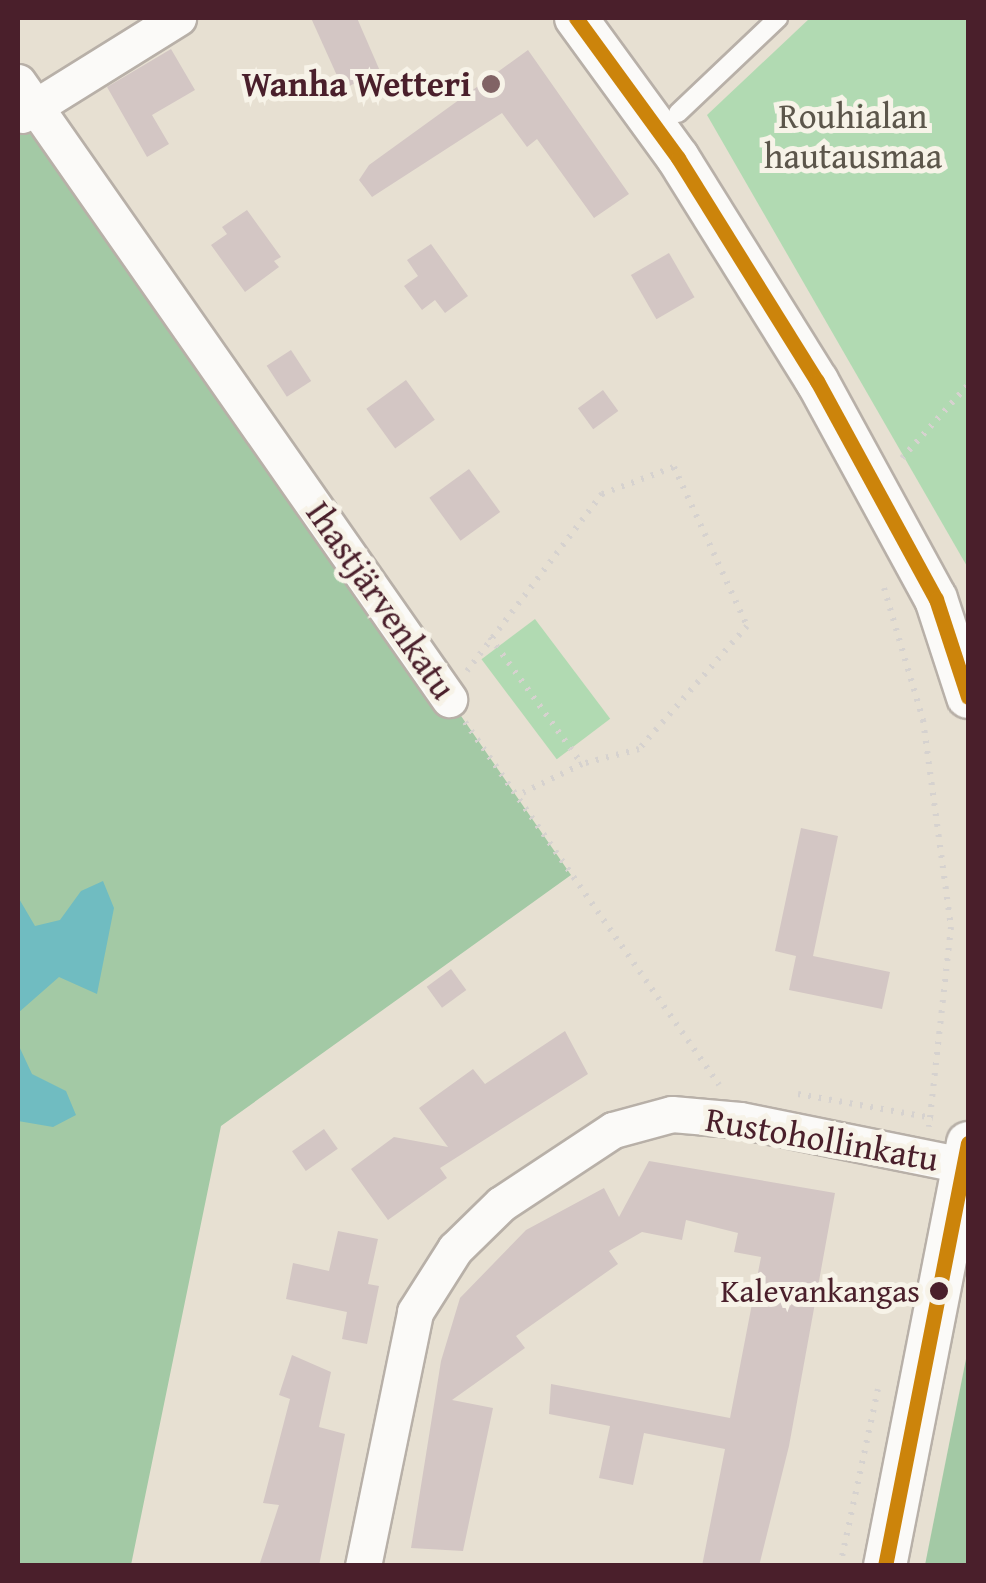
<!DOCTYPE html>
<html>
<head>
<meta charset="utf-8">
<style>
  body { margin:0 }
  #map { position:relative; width:986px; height:1583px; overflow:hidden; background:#e7e0d2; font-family:"Gentium Book Plus",serif }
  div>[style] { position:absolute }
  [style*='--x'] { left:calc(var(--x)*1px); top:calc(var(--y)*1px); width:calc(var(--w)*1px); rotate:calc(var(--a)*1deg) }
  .green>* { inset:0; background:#b1dab2; transform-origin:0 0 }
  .forest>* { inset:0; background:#a3c9a5 }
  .water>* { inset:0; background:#70bcc1 }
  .building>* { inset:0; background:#d3c6c4; transform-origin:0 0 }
  .path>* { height:6px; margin-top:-3px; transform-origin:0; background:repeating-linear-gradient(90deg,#d6d2cf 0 2.5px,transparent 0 10.5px) }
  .roads { filter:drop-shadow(2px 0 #b8b0a8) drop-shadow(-2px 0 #b8b0a8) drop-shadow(0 2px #b8b0a8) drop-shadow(0 -2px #b8b0a8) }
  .service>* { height:18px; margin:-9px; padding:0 9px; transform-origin:9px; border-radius:9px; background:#fbfaf8 }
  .minor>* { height:35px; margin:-17.5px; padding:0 17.5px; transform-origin:17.5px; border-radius:17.5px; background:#fbfaf8 }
  .tertiary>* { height:42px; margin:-21px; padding:0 21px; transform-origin:21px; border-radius:21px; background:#fbfaf8 }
  .bus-1>* { height:15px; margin:-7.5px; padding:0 7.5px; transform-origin:7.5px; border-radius:7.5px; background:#cc840b }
  .dots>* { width:28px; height:28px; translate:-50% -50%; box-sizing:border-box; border:5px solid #f7f3e8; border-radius:50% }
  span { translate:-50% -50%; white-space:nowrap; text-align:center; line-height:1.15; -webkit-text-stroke:10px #f7f3e8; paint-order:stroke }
  .bus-label { font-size:32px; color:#4a1f2b }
  .right { translate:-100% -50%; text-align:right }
  .poi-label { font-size:35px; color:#4a1f2b; font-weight:700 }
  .park-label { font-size:35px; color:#5c564b }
  .street-label { font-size:35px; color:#4a1f2b }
  .frame { position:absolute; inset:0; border:20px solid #4a1f2b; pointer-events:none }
</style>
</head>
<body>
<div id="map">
  <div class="green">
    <div style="clip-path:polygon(810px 18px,968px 18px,968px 568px,707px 115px)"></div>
    <div style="left:535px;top:619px;width:125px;height:67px;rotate:53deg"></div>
  </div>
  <div class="forest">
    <div style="clip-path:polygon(40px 107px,571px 875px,221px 1126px,131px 1565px,18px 1565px,18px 117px)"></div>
    <div style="clip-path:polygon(968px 1349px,968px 1565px,925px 1565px)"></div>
  </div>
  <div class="water">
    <div style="clip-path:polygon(103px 881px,114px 908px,97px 994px,59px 977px,18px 1013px,18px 897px,35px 926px,60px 920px,81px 891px)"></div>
    <div style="clip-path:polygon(18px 1044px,32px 1074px,66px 1091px,76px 1115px,53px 1127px,18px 1121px)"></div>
  </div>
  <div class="building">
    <div style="clip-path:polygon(311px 18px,357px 18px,380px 71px,343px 89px)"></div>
    <div style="clip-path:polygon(171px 49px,195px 90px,152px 115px,169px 144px,147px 157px,107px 87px)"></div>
    <div style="clip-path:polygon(528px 50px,629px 194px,594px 218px,537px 139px,527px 147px,502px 113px,372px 197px,359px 180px,369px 165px)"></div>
    <div style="clip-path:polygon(247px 210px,281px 257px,274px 261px,279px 267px,245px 292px,211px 245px,227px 234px,222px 227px)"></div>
    <div style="clip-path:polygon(431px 244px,468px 296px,445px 313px,435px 300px,422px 310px,404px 286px,418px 276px,407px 260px)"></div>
    <div style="left:669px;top:253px;width:51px;height:44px;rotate:60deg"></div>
    <div style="left:291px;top:350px;width:37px;height:29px;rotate:57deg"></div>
    <div style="left:406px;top:380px;width:49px;height:49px;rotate:54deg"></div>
    <div style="left:603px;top:390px;width:26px;height:31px;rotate:54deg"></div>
    <div style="left:469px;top:469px;width:53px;height:49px;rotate:54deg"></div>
    <div style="clip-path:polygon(801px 828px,838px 836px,813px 956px,890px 972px,882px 1009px,789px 990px,796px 956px,775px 951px)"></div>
    <div style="left:451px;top:969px;width:26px;height:30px;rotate:54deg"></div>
    <div style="clip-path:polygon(565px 1031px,588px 1074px,440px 1168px,447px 1178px,388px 1220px,351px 1169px,394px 1137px,448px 1147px,419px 1108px,473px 1069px,485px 1084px)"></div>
    <div style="left:324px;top:1129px;width:24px;height:39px;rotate:55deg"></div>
    <div style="clip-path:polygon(649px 1161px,835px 1193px,789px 1446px,759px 1566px,702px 1566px,725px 1449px,644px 1433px,633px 1485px,599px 1478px,610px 1426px,549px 1414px,551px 1384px,730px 1418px,761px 1257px,734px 1252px,738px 1233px,686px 1220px,682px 1240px,642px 1232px,609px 1251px,618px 1264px,516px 1336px,525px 1348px,452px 1400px,493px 1408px,463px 1551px,411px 1548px,441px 1361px,460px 1298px,526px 1230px,604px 1188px,619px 1217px)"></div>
    <div style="clip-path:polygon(338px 1231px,378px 1239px,368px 1284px,379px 1286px,367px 1344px,342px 1339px,347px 1312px,286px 1299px,293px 1263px,329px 1271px)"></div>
    <div style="clip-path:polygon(292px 1355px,331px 1372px,319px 1427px,345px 1434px,319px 1566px,259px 1566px,279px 1505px,263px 1503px,290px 1399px,279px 1395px)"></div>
  </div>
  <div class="path">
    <div style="--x:902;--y:458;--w:98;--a:-47.9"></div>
    <div style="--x:884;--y:588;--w:138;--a:73.5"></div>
    <div style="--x:923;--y:720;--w:209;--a:82.3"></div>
    <div style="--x:951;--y:927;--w:201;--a:96.3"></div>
    <div style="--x:490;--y:637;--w:157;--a:54.1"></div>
    <div style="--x:467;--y:671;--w:223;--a:-52.7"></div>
    <div style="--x:602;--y:494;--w:77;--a:-20.6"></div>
    <div style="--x:674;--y:467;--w:175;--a:65.3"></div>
    <div style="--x:747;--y:626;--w:164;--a:131.3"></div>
    <div style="--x:639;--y:749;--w:59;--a:165.3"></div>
    <div style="--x:582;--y:764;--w:73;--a:154.1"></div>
    <div style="--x:465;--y:722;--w:443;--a:55"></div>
    <div style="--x:798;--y:1094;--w:137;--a:10.1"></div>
    <div style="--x:840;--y:1566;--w:181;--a:-77.9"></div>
  </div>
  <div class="roads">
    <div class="service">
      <div style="--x:678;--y:113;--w:138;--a:-43.5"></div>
    </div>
    <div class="minor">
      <div style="--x:18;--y:82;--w:753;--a:55.06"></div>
      <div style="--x:22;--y:115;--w:184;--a:-31.9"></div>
      <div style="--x:363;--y:1566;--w:259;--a:-78.4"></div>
      <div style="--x:415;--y:1312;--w:75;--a:-57.6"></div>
      <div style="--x:455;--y:1249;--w:64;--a:-44.4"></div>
      <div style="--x:501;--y:1204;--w:134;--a:-33.5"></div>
      <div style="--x:613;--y:1130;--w:61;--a:-15.2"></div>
      <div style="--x:672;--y:1114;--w:68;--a:5"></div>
      <div style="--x:740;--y:1120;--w:233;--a:11.4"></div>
    </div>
    <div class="tertiary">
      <div style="--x:576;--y:18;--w:173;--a:53.9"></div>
      <div style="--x:678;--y:158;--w:263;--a:58.1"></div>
      <div style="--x:817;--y:381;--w:248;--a:61.4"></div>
      <div style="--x:936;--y:599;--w:103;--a:71.9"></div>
      <div style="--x:885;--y:1566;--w:431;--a:-78.9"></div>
    </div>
  </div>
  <div class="bus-1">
    <div style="--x:576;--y:18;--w:173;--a:53.9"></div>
    <div style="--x:678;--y:158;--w:263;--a:58.1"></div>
    <div style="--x:817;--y:381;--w:248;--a:61.4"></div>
    <div style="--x:936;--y:599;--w:103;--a:71.9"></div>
    <div style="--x:885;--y:1566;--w:431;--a:-78.9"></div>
  </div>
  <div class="dots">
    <div style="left:491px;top:84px;background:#816365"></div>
    <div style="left:939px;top:1291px;background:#4a1f2b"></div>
  </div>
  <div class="bus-label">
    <span class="right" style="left:920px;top:1291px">Kalevankangas</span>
  </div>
  <div class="poi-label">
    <span class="right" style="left:471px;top:84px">Wanha Wetteri</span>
  </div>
  <div class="park-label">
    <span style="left:853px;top:136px">Rouhialan<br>hautausmaa</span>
  </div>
  <div class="street-label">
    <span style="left:381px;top:600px;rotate:55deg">Ihastjärvenkatu</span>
    <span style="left:822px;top:1139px;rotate:10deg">Rustohollinkatu</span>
  </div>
  <div class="frame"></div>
</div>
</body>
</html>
